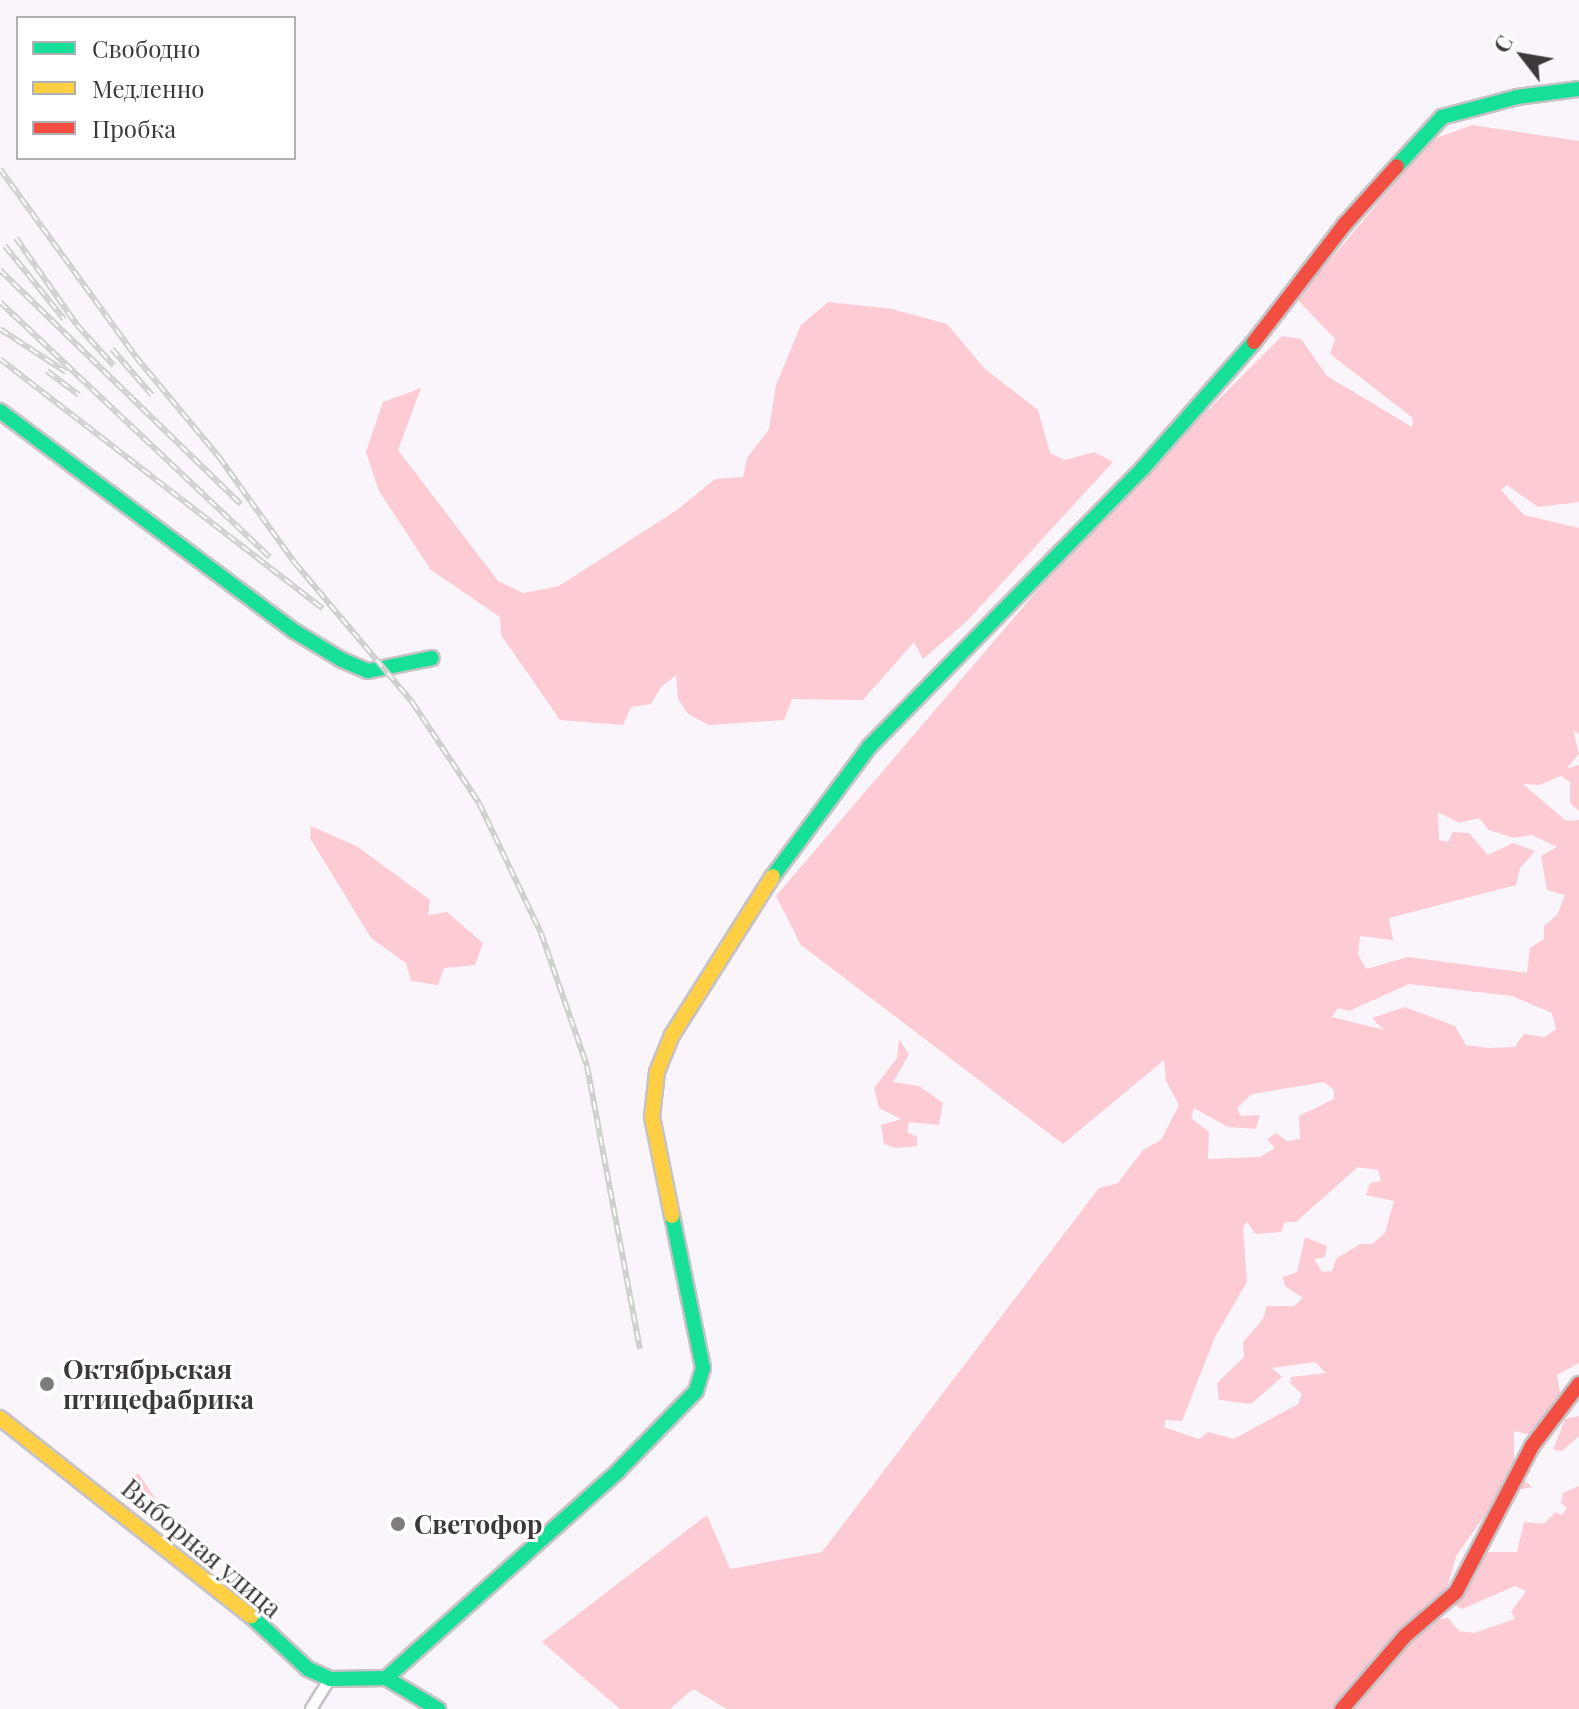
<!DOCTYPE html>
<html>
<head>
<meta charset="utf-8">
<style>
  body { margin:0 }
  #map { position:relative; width:1579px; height:1709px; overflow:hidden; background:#faf5fa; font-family:"Playfair Display",serif }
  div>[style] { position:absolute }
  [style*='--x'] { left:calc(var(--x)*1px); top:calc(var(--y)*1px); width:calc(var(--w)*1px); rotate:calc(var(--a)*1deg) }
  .green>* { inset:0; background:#fccbd3 }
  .roads { filter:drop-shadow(2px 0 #c6c2c6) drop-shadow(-2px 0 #c6c2c6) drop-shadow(0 2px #c6c2c6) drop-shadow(0 -2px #c6c2c6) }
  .street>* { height:10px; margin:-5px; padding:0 5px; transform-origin:5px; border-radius:5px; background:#fefefe }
  .fast>* { height:14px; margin:-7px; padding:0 7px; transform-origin:7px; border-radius:7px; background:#16e098 }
  .slow>* { height:14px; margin:-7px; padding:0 7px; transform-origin:7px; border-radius:7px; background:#ffcf43 }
  .jam>* { height:14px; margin:-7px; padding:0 7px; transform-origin:7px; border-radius:7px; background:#f24e42 }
  .rail>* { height:6px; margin-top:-3px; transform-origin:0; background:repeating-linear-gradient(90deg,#fff 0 9px,#d1d0d1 0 18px); box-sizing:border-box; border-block:2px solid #d1d0d1 }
  .dots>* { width:22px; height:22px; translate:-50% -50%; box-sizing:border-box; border:4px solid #fff; border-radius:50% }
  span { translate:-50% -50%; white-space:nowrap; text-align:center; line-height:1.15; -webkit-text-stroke:6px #fff; paint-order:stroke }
  .poi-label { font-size:26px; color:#3c383b; font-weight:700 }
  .left { translate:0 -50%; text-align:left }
  .street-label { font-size:26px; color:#3c383b }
  .legend { position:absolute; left:16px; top:16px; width:280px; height:144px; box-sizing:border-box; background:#fff; border:2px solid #b1afb1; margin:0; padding:10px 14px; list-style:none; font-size:24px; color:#3c383b }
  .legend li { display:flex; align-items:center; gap:16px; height:40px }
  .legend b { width:40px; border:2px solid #b1afb1 }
  .north { position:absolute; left:1483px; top:16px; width:80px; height:80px; -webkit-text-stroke:6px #fff; paint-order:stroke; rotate:301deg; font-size:22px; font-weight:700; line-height:32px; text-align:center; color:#3c383b }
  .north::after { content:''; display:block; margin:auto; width:28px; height:36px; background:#3c383b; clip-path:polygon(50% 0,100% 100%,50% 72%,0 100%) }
</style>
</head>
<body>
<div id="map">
  <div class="green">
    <div style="clip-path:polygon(evenodd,1472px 125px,1579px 141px,1579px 502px,1538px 507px,1507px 485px,1501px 490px,1524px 515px,1579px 528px,1579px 734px,1573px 730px,1579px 754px,1566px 769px,1579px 765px,1579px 811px,1570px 803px,1570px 782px,1561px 776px,1539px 785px,1523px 784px,1566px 821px,1579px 820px,1579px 1363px,1557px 1375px,1560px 1393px,1533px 1445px,1532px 1435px,1514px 1431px,1514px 1471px,1532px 1487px,1500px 1494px,1456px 1556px,1448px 1585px,1427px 1620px,1448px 1618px,1459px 1631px,1474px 1633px,1515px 1619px,1511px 1612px,1526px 1591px,1515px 1586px,1462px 1609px,1453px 1604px,1477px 1574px,1484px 1552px,1517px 1552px,1524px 1522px,1544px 1524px,1555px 1512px,1562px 1515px,1567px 1508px,1561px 1503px,1563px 1493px,1579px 1486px,1579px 1709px,1354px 1709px,1354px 1701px,1342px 1709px,727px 1709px,693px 1689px,670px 1709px,620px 1709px,542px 1642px,707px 1515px,730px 1569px,822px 1552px,1099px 1188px,1118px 1183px,1143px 1150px,1161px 1140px,1179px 1105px,1166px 1081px,1164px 1060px,1063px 1144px,801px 945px,776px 896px,1095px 523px,1282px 336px,1301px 339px,1327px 376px,1412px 427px,1413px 418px,1330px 354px,1335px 339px,1297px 299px,1431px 140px,1472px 125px,1438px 812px,1459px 823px,1479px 818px,1489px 830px,1514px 838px,1532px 835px,1557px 847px,1541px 856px,1547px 890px,1565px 895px,1557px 915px,1544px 926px,1544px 939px,1530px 948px,1527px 973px,1408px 957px,1366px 969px,1358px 954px,1360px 936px,1393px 940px,1389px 918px,1516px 885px,1520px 868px,1535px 851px,1513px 843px,1488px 855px,1469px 833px,1453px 832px,1448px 842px,1439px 840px,1438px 812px,1472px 125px,1409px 984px,1512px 996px,1552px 1013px,1556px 1029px,1545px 1037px,1524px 1034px,1515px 1047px,1488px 1048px,1466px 1045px,1455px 1026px,1405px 1007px,1372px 1018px,1384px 1030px,1332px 1017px,1338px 1008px,1349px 1011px,1409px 984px,1472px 125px,1324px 1082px,1334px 1090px,1334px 1099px,1299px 1116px,1300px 1139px,1287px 1141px,1276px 1133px,1267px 1139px,1275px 1148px,1260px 1157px,1208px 1159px,1209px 1132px,1191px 1118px,1194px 1108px,1228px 1127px,1256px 1129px,1260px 1115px,1241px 1116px,1237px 1108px,1252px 1094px,1324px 1082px,1472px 125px,1358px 1167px,1378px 1170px,1381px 1181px,1370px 1183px,1366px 1195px,1394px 1201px,1385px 1233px,1372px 1244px,1360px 1244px,1336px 1259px,1332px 1271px,1322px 1272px,1314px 1259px,1325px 1257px,1327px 1246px,1305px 1237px,1297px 1272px,1283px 1277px,1285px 1286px,1303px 1298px,1294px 1306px,1267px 1306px,1263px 1319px,1243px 1342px,1244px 1357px,1217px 1383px,1219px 1400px,1251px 1404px,1282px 1377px,1272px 1368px,1315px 1362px,1326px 1373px,1291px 1377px,1290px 1383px,1302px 1394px,1298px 1404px,1234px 1439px,1208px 1432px,1199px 1439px,1164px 1427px,1166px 1420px,1182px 1421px,1215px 1337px,1247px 1282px,1243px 1227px,1247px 1222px,1256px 1234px,1281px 1232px,1285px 1222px,1296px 1222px,1358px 1167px)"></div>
    <div style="clip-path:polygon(828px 302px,892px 309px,947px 324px,985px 369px,1038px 410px,1050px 453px,1065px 460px,1094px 452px,1113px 462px,966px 622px,923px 659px,914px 642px,863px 700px,792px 699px,784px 720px,709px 725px,688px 714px,678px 699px,676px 675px,661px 687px,651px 704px,631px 707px,623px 725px,560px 720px,501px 635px,500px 617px,431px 570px,379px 491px,366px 452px,383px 402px,421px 388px,398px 450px,498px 581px,523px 593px,559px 586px,677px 510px,715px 479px,743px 477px,747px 458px,769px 429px,776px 385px,801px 325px)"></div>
    <div style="clip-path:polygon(311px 826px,358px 847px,430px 900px,428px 915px,447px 912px,483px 943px,475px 965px,444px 968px,438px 985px,411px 981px,406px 963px,371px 938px,310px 838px)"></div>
    <div style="clip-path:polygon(899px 1039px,909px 1054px,893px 1082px,919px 1086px,943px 1103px,939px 1125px,909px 1122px,907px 1132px,917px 1137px,917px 1146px,896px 1148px,884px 1144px,881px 1125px,901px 1119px,879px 1108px,874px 1088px,897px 1058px)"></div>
    <div style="clip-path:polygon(1579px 1416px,1579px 1436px,1562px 1451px,1553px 1450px,1565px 1419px)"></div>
    <div style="clip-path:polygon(138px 1473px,155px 1498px,148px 1508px,127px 1494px,125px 1486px)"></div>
  </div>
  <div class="roads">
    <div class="street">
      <div style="--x:311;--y:1709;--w:36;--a:-58"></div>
    </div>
    <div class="fast">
      <div style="--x:1397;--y:166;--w:67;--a:-47.4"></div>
      <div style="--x:1442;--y:117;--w:78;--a:-14.9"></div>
      <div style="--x:1517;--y:97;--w:63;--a:-7.4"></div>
      <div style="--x:0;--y:411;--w:367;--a:36.8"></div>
      <div style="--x:294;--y:631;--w:56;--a:31.1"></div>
      <div style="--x:342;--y:660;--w:28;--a:23"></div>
      <div style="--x:368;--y:671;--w:65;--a:-11.5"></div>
      <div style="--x:773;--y:876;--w:161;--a:-53.3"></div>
      <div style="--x:869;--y:747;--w:391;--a:-45.5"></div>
      <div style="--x:1143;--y:468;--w:168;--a:-48.6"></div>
      <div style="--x:251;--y:1616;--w:78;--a:42.9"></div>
      <div style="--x:308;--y:1669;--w:24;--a:24"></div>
      <div style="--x:330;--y:1679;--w:56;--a:-1"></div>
      <div style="--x:386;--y:1678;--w:61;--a:30.8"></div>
      <div style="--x:386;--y:1678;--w:311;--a:-41.7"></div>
      <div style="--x:618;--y:1471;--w:112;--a:-45.7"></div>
      <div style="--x:696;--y:1391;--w:24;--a:-73"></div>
      <div style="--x:703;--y:1368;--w:155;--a:-101.5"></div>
    </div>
    <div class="slow">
      <div style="--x:672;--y:1216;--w:101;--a:-101.4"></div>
      <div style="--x:652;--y:1117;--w:45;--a:-83.7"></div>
      <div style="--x:657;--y:1072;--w:40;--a:-68"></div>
      <div style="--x:672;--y:1035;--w:188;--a:-57.6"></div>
      <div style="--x:0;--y:1418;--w:320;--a:38.3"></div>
    </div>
    <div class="jam">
      <div style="--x:1254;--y:342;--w:148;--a:-52.4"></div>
      <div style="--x:1344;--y:225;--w:79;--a:-48.1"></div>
      <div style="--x:1342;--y:1709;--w:96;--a:-49.2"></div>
      <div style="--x:1405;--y:1636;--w:67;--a:-40.8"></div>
      <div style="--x:1456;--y:1592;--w:165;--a:-62.5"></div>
      <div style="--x:1532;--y:1446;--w:78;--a:-52.8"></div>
    </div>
  </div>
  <div class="rail">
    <div style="--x:0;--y:169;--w:232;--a:54.1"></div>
    <div style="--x:136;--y:357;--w:130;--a:50.3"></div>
    <div style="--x:219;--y:457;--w:130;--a:54.4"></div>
    <div style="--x:295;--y:563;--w:182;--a:49.9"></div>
    <div style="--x:412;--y:702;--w:121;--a:56.4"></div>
    <div style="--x:479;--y:803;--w:144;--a:64.5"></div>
    <div style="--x:541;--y:933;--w:141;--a:70.9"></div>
    <div style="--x:587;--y:1066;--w:288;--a:79.4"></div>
    <div style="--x:16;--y:238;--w:106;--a:55"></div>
    <div style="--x:77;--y:325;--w:55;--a:47.9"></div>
    <div style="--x:5;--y:246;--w:94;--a:51.1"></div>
    <div style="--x:0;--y:270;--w:336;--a:44.2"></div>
    <div style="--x:0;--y:302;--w:371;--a:43.4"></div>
    <div style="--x:0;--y:329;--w:79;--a:33.1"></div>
    <div style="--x:112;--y:349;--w:61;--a:49"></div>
    <div style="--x:0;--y:359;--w:408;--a:37.7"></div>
    <div style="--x:47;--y:371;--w:40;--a:37"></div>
  </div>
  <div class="dots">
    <div style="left:47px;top:1384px;background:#7e7a7e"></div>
    <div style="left:398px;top:1524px;background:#7e7a7e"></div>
  </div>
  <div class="poi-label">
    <span class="left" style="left:63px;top:1384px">Октябрьская<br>птицефабрика</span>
    <span class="left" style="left:414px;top:1524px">Светофор</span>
  </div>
  <div class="street-label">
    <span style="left:202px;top:1548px;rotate:40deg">Выборная улица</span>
  </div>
  <ul class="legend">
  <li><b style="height:10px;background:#16e098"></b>Свободно</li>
  <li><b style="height:10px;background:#ffcf43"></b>Медленно</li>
  <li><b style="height:10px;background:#f24e42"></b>Пробка</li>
  </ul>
  <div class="north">С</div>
</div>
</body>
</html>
